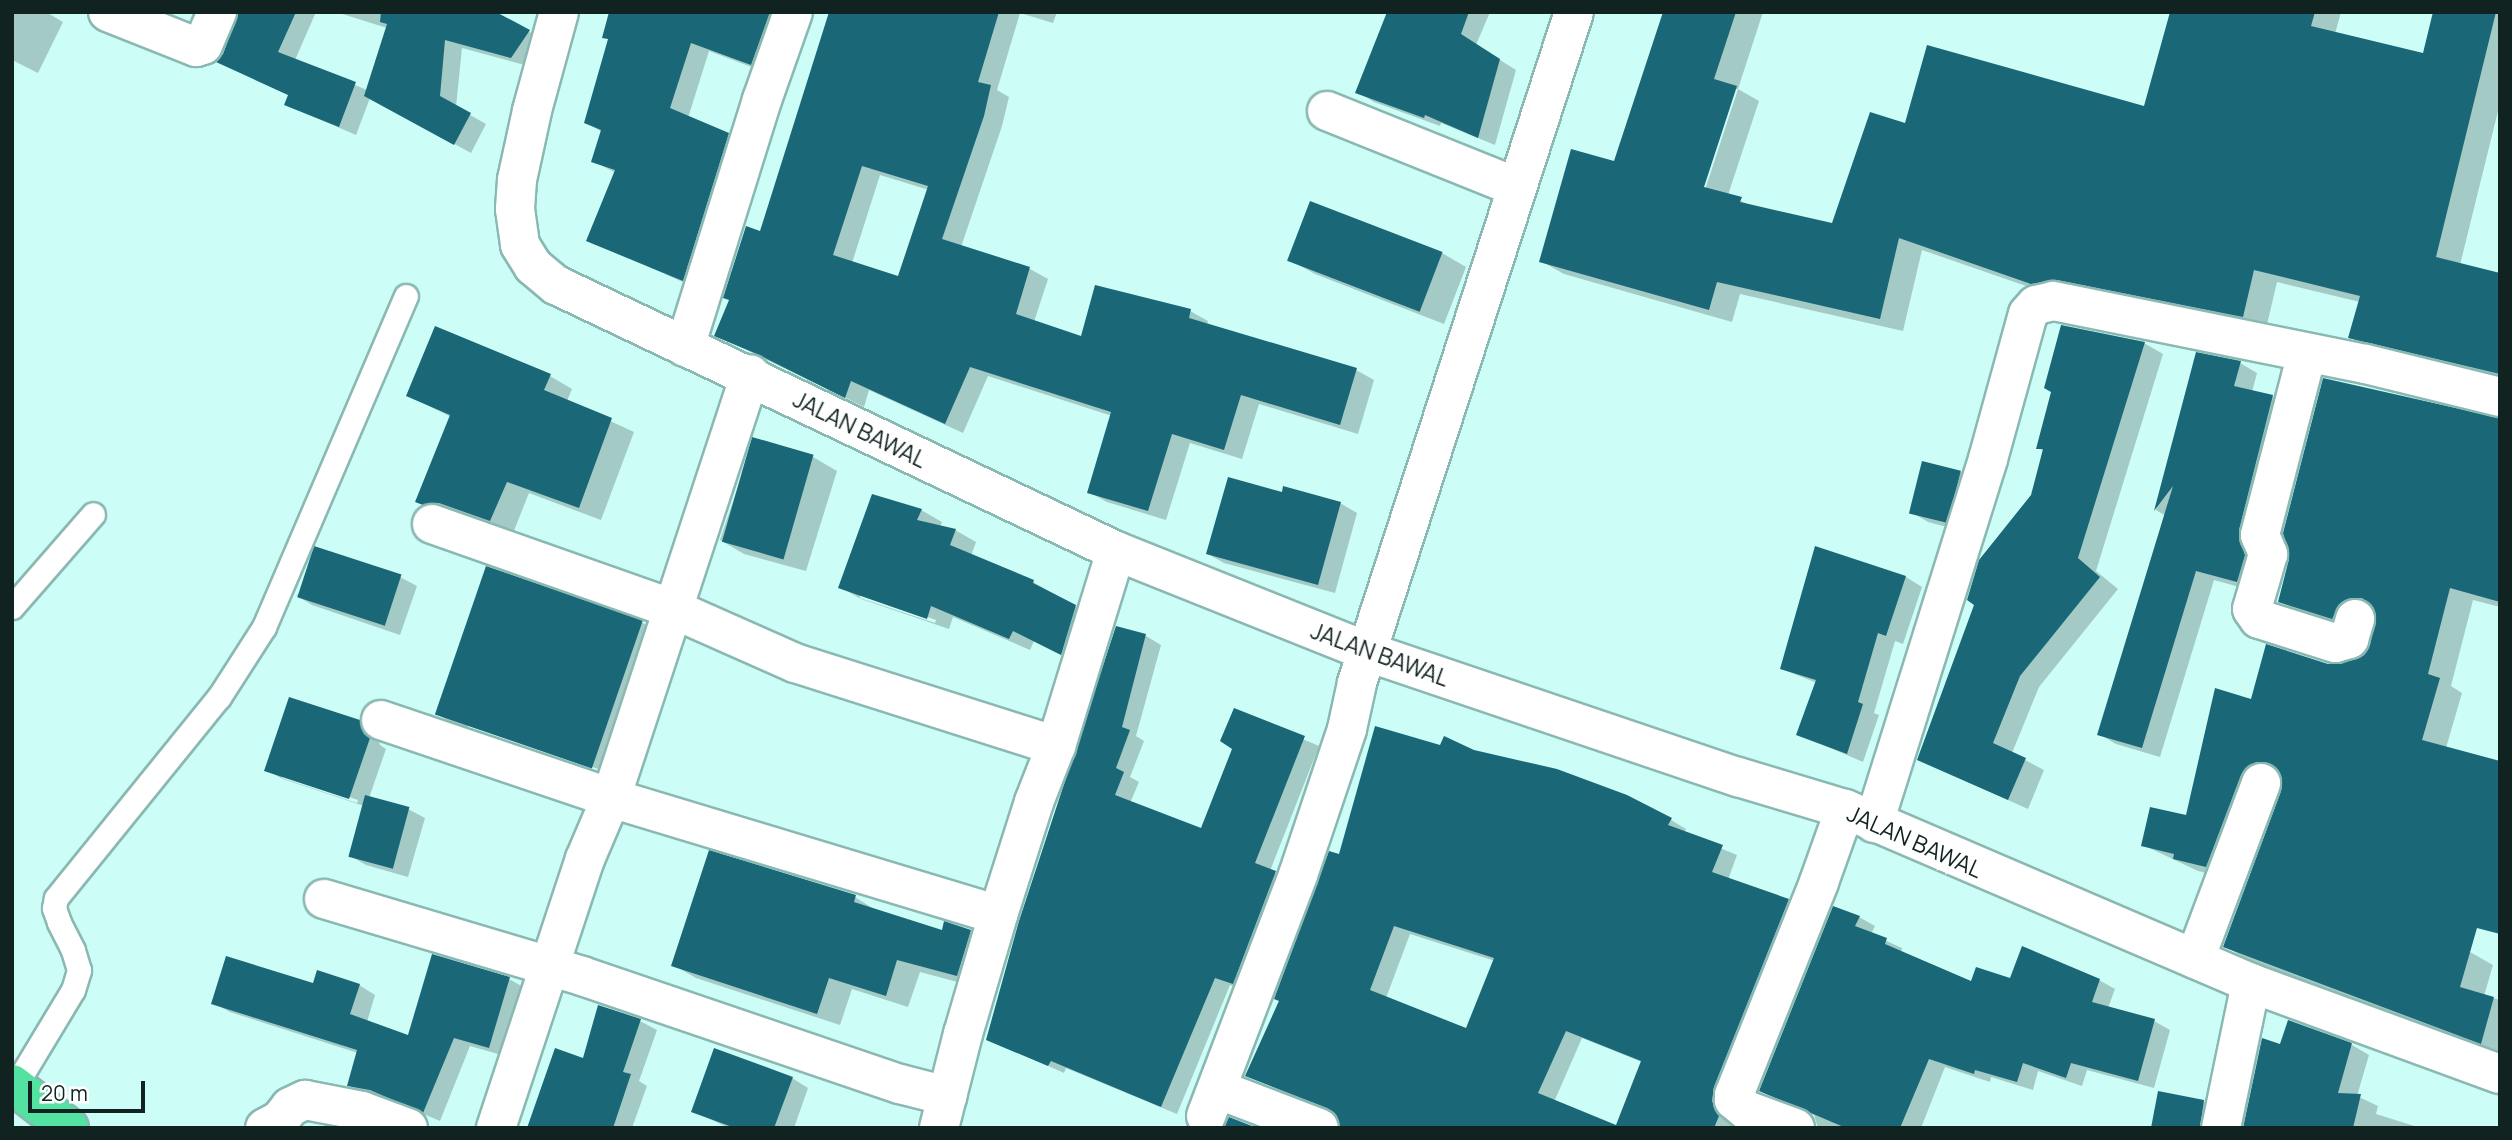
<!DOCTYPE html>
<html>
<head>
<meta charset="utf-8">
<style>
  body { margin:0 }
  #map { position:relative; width:2512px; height:1140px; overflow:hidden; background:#cdfdf7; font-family:Manrope,sans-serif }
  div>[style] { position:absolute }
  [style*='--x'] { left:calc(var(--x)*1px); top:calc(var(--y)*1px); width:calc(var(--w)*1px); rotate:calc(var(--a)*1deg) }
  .shadow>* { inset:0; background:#0003 }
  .building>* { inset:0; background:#1a6778; transform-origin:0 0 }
  .roads { filter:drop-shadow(2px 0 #8ab8b2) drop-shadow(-2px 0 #8ab8b2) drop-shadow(0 2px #8ab8b2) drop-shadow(0 -2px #8ab8b2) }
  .service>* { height:23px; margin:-11.5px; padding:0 11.5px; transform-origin:11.5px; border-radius:11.5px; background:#fff }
  .minor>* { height:38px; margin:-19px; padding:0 19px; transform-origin:19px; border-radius:19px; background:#fff }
  .trunk>* { height:38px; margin:-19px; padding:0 19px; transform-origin:19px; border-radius:19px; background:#54e2a2 }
  span { translate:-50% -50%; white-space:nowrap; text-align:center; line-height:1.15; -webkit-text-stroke:7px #fff; paint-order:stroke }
  .street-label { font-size:23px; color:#112321 }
  .frame { position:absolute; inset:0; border:14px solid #112321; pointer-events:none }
  .scale { position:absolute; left:28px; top:1081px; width:117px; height:32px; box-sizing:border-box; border:4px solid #112321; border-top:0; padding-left:9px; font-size:21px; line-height:24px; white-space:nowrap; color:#112321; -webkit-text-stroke:5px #fff; paint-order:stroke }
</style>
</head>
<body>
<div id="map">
  <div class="shadow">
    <div style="clip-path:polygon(12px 12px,46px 12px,63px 22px,38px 73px,12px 60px)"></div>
    <div style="clip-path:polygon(240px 12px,316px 12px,295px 60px,367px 90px,387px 28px,336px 12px,492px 12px,546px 41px,528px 66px,462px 48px,456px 107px,486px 124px,471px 153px,370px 98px,356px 135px,286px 105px,290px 96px,219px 62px,225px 54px)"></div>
    <div style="clip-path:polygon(611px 12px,792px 12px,770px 74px,709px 51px,688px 118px,746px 145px,701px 290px,588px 240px,616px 173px,593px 161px,602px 132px,586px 122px,610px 39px)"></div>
    <div style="clip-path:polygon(evenodd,830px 12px,1057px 12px,1053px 23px,1020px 13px,997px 90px,1009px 97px,1002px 126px,961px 247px,1030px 269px,1048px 279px,1034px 322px,1083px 338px,1190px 311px,1208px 321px,1207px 325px,1356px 370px,1374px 380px,1358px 434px,1259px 404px,1242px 459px,1190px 443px,1166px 520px,1107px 502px,1089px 492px,1112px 416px,988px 376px,963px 433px,869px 390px,864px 407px,716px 335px,762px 233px,830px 12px,880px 175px,929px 190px,899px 279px,852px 263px,880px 175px)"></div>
    <div style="clip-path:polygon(1417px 12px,1490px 12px,1476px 45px,1516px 70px,1495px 145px,1441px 123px,1440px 126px,1374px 102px,1358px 92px)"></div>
    <div style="clip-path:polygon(evenodd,1665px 12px,1763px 12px,1738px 89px,1759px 101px,1728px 195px,1754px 207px,1833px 225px,1906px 125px,2146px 108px,2172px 12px,2341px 12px,2335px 34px,2424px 55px,2435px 12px,2500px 12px,2500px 103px,2460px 265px,2500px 274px,2500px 381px,2373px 351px,2350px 337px,2360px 302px,2277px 282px,2266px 329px,2055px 296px,1922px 250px,1903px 331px,1740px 294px,1732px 322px,1564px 274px,1541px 261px,1615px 163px,1665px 12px,1734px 89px,1738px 89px,1703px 196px,1700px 195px,1734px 89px)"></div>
    <div style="clip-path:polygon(1442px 253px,1466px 267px,1444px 324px,1315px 274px,1290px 260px)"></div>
    <div style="clip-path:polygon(2144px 343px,2163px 354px,2096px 571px,2118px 589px,2039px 687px,2012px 753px,2044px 770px,2028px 809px,1919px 760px,2033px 496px,2044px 451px,2038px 448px)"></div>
    <div style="clip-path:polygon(2198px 354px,2240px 363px,2257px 373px,2252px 392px,2273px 397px,2290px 407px,2254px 591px,2214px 580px,2160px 757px,2116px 744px,2099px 734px,2166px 516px,2156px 510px)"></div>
    <div style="clip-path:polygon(550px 376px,572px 389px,567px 401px,634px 432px,601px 520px,529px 493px,513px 533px,439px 514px,417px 501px,451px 417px,409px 396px)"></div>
    <div style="clip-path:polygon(2500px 420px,2500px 607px,2473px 600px,2451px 686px,2462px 693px,2446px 748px,2445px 899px,2470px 952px,2493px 965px,2484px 996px,2500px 1000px,2500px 1054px,2248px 960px,2225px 946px,2283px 791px,2282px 773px,2270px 779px,2229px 879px,2198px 871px,2143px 845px,2187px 817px,2252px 701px,2328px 666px,2341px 666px,2365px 656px,2372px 646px,2378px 614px,2376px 609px,2364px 615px,2356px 631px,2303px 615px,2280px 601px)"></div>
    <div style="clip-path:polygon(754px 439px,813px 457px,837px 471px,806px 571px,744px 554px,720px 540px)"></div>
    <div style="clip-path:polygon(1924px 463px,1961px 472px,1977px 482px,1962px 531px,1928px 522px,1911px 512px)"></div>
    <div style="clip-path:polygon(1283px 494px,1340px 503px,1357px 513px,1335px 593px,1224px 563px,1208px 554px)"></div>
    <div style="clip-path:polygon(evenodd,921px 510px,942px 522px,940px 527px,955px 530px,976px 542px,971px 556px,1033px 582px,1097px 619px,1082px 665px,1034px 641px,1030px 650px,953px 617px,949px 629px,861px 599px,840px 587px,921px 510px,860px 594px,936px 620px,935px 623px,860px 598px,860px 594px)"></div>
    <div style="clip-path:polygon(1816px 548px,1906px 577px,1922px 587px,1903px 644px,1895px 641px,1874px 713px,1879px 715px,1863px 762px,1798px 734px,1817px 683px,1782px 669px)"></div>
    <div style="clip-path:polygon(evenodd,487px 568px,643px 623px,673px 641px,624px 785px,468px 732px,437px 714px,487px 568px,468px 724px,601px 770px,600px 773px,468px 728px,468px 724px)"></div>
    <div style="clip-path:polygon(400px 577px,417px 586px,400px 635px,312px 605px,296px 595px)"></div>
    <div style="clip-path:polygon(1117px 628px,1146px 636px,1161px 645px,1136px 736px,1144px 741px,1130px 777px,1139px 782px,1130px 803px,1202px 830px,1234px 749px,1235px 710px,1319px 746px,1270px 871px,1290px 881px,1248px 992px,1230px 985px,1177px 1114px,1066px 1068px,1064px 1073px,988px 1039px,1021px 922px)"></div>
    <div style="clip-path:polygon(evenodd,359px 722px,376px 732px,380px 745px,386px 749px,369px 798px,408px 809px,425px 818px,408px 877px,366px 865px,349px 855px,364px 806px,283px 779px,266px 770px,359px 722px,282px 774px,358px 800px,357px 803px,282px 778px,282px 774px)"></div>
    <div style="clip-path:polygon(evenodd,1441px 748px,1474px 751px,1671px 820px,1686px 829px,1684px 833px,1737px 855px,1728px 880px,1788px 901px,1803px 910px,1730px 1120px,1738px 1128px,1415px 1128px,1351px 1121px,1247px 1076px,1340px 857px,1441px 748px,1410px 934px,1495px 961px,1467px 1030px,1386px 998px,1410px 934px,1441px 748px,1582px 1038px,1642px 1062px,1617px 1127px,1554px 1102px,1582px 1038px)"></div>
    <div style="clip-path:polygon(855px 897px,877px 911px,943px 932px,970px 931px,992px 944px,980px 988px,920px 972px,908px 1007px,852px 989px,840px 1025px,696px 978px,673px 965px)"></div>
    <div style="clip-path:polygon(1859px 917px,1875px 926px,1871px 934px,1902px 948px,1901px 953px,1972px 983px,2011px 980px,2099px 980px,2115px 989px,2108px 1008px,2154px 1021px,2170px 1030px,2154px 1088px,2087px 1070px,2082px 1086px,2038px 1071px,2033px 1090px,1991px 1077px,1990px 1082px,1945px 1067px,1921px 1128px,1818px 1128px,1814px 1115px,1761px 1091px)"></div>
    <div style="clip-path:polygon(509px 979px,525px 988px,505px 1056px,470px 1046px,440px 1121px,388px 1099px,366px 1094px,349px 1085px,358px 1053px,230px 1012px,213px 1003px,314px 985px,359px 985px,375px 995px,367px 1022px,409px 1037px)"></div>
    <div style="clip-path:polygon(600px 1007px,640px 1021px,657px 1030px,639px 1081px,647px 1086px,632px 1128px,533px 1128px,584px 1060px)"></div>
    <div style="clip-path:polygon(2289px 1022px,2352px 1045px,2369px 1055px,2357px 1096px,2378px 1106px,2376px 1114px,2421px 1128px,2245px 1128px)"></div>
    <div style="clip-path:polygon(792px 1078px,808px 1088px,794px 1128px,729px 1128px,693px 1111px)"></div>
    <div style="clip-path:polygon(2159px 1093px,2204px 1102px,2221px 1112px,2220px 1128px,2153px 1128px)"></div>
  </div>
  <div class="building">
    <div style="clip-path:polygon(238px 12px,296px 12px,278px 52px,356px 82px,339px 127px,284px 105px,288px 95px,216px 62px,223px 54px)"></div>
    <div style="clip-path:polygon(381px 12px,496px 12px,530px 30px,511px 58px,445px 40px,440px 96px,471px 113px,454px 145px,364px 96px,387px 24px,380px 22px)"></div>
    <div style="clip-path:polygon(609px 12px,770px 12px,751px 65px,691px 43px,670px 108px,729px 133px,683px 281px,586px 241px,615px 170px,591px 162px,601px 130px,584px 123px,608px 39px,602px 38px)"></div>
    <div style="clip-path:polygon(evenodd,829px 12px,999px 12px,978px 82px,991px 85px,984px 116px,942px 239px,1030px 267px,1016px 314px,1081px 336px,1095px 285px,1191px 309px,1189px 318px,1357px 368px,1340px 425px,1241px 395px,1224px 450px,1172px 434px,1148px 511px,1087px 493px,1111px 412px,970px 367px,945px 424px,851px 381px,845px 398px,757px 354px,714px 336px,729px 300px,723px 298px,746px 226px,760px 231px,829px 12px,862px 166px,928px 186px,898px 276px,833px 255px,862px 166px)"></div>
    <div style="clip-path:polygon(1387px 12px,1469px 12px,1461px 34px,1500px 59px,1478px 138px,1425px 115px,1424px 118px,1355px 93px)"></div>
    <div style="clip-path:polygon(1663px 12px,1736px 12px,1714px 79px,1737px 86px,1704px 187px,1742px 197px,1740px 202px,1832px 223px,1870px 112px,1905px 123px,1927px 45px,2144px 106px,2170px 12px,2315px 12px,2311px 26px,2423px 53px,2433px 12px,2496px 12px,2436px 257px,2500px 273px,2500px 374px,2348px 338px,2360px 296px,2254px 270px,2243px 317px,2057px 280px,2031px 284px,1899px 238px,1880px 319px,1717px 282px,1709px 310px,1539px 262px,1571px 149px,1614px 161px)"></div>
    <div style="left:1310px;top:201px;width:142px;height:64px;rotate:21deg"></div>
    <div style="clip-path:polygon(2061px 325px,2145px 342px,2078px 558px,2100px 577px,2020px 676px,1993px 743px,2026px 758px,2008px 800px,1917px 760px,1974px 605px,1967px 600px,1979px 560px,2031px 495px,2043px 449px,2036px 449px,2051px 392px,2044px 388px)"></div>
    <div style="clip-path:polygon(435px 326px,551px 374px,544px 390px,612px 418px,579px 508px,507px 482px,490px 521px,439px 503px,423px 505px,415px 502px,450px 415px,406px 396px)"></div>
    <div style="clip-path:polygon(2196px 352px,2241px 361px,2234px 386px,2273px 395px,2239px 530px,2245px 555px,2237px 582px,2196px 571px,2142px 748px,2097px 735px,2173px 486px,2154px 511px)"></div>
    <div style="clip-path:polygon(2323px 378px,2500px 418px,2500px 602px,2450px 588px,2428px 674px,2440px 678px,2422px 740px,2500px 761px,2500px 934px,2477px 928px,2460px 987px,2494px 997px,2481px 1044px,2223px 947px,2281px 791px,2282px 779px,2277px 769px,2269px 763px,2257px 762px,2247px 767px,2241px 775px,2206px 867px,2173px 859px,2174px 854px,2141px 846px,2150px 807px,2186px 815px,2215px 688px,2251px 699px,2266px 644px,2328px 664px,2340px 664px,2364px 655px,2370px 645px,2376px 615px,2371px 605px,2362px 598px,2351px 598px,2341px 603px,2332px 619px,2278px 602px,2289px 559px,2283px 533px)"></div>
    <div style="left:752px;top:437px;width:64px;height:109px;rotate:16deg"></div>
    <div style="left:1922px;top:461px;width:40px;height:54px;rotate:14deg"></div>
    <div style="clip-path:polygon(1228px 477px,1282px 492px,1283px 486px,1341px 502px,1318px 585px,1206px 554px)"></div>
    <div style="clip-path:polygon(872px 494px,922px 509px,917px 520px,956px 529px,950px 545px,1034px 580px,1033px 583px,1076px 605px,1061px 655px,1013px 631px,1009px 639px,931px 606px,927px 619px,838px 588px)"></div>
    <div style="left:314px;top:546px;width:92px;height:54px;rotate:18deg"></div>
    <div style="clip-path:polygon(1815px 546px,1906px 576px,1886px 636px,1878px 633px,1858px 702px,1863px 704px,1847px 754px,1796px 735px,1816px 680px,1780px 669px)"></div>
    <div style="left:486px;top:566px;width:166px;height:157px;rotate:19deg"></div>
    <div style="clip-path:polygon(1116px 626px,1146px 634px,1122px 727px,1130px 730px,1116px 768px,1124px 772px,1115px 795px,1201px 828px,1232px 749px,1220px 741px,1234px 708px,1305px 736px,1255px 863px,1276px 871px,1233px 984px,1215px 978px,1161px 1107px,1051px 1061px,1048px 1066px,986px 1040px,1019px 921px)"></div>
    <div style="clip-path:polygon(289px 697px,360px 720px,364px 734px,370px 738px,349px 799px,264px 771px)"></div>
    <div style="clip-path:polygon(evenodd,1375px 726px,1440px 745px,1444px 736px,1474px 750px,1557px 769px,1627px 795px,1672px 818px,1668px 825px,1723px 845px,1712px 872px,1789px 899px,1714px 1087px,1712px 1101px,1719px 1116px,1714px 1128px,1340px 1128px,1336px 1115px,1327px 1108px,1245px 1076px,1279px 1001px,1274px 999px,1329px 851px,1339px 854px,1375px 726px,1394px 926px,1494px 958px,1466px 1028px,1370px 990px,1394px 926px,1375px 726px,1566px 1031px,1641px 1061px,1616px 1125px,1538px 1093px,1566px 1031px)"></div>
    <div style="left:365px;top:795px;width:46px;height:64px;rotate:15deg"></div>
    <div style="clip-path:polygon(709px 850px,856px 895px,854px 902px,942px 930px,944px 921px,971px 930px,957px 976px,897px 960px,886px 996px,829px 978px,817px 1014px,671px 966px)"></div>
    <div style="clip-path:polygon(1833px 906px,1860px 916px,1855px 926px,1887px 938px,1885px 944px,1971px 981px,1976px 967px,2010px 978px,2022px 946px,2100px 979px,2092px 1002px,2155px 1019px,2138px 1081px,2071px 1063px,2066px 1078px,2023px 1063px,2017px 1082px,1975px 1070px,1974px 1074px,1929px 1059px,1900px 1128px,1846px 1128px,1759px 1091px)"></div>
    <div style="clip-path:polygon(432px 954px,510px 977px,489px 1048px,454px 1038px,423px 1113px,370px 1090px,347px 1086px,357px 1050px,211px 1004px,226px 956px,313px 983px,317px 970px,360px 984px,350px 1014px,408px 1035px)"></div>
    <div style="clip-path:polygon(598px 1005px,641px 1019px,623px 1072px,631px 1074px,613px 1128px,527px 1128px,555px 1048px,583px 1058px)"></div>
    <div style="clip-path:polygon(2288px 1020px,2352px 1043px,2338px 1093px,2361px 1094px,2353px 1128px,2243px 1128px,2262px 1038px,2280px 1044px)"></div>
    <div style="clip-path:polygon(714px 1048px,793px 1077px,774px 1128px,735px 1128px,691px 1112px)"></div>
    <div style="clip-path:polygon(2158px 1091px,2204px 1100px,2200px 1128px,2151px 1128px)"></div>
    <div style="clip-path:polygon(1229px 1117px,1257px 1128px,1224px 1128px)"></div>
  </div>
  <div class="roads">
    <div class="service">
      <div style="--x:12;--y:607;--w:123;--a:-48.9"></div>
      <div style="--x:15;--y:1086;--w:112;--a:-58.9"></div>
      <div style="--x:73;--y:990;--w:21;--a:-73"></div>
      <div style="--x:79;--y:970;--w:21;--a:-107"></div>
      <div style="--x:73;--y:950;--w:31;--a:-117"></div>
      <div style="--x:59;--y:922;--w:15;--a:-110"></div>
      <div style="--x:54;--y:908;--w:10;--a:-79"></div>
      <div style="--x:56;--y:898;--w:259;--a:-51"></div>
      <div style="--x:219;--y:697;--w:83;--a:-57.3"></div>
      <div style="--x:264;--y:627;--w:360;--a:-66.8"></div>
    </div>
    <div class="minor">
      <div style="--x:108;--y:12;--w:95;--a:21.7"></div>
      <div style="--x:196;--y:47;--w:7;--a:-16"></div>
      <div style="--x:203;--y:45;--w:36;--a:-67"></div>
      <div style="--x:559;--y:12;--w:103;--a:105.3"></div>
      <div style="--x:532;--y:111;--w:71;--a:102.3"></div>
      <div style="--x:517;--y:180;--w:29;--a:94"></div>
      <div style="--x:515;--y:209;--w:36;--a:82"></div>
      <div style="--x:520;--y:245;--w:25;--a:58"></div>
      <div style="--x:533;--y:266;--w:30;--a:40"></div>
      <div style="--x:556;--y:285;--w:620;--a:25.41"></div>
      <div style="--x:1116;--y:551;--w:271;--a:21.8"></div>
      <div style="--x:1368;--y:652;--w:391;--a:18.7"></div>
      <div style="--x:1738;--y:777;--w:112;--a:16.7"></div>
      <div style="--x:1845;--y:809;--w:442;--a:23.2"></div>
      <div style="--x:2251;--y:983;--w:265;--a:20.1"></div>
      <div style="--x:1327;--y:111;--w:204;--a:21.9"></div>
      <div style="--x:685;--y:347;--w:259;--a:-72.7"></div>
      <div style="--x:762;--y:100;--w:93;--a:-70.6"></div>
      <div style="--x:2307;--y:353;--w:188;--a:104.5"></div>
      <div style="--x:2260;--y:535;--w:21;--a:67"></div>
      <div style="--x:2268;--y:554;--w:57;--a:106.2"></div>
      <div style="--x:2252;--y:609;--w:12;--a:55"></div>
      <div style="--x:2259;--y:619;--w:80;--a:17.5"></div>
      <div style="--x:2335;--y:643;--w:15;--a:-16"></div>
      <div style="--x:2349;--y:639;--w:21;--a:-73"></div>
      <div style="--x:432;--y:524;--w:253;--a:19.4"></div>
      <div style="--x:671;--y:608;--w:136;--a:23.9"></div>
      <div style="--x:795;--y:663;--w:274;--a:17.6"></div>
      <div style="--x:381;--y:720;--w:243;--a:18.7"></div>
      <div style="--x:611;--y:798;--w:404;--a:16.8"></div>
      <div style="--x:1874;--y:823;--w:381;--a:-72.6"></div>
      <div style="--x:1988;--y:459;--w:150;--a:-74.6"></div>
      <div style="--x:2028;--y:314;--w:12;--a:-48"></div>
      <div style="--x:2036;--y:305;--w:17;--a:-13"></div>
      <div style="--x:2053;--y:301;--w:319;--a:11.4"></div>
      <div style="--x:2366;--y:364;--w:138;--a:13.8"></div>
      <div style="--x:324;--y:899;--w:269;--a:16.6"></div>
      <div style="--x:582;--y:976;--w:336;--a:18.8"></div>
      <div style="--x:900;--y:1084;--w:49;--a:14.3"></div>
      <div style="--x:2195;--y:959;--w:188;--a:-69.4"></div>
      <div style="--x:1217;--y:1089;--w:109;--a:20.9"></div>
      <div style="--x:1206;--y:1116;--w:258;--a:-69.1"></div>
      <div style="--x:1298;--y:875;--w:154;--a:-71.4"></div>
      <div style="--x:1347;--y:729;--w:47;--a:-77.7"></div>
      <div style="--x:1357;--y:683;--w:705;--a:-72.08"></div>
      <div style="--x:265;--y:1128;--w:17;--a:-28"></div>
      <div style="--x:280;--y:1120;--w:16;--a:-52"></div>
      <div style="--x:290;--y:1107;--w:17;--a:-25"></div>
      <div style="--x:305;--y:1100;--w:58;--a:10.9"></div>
      <div style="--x:362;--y:1111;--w:49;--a:20.3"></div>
      <div style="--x:496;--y:1128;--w:283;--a:-71.7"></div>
      <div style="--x:585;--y:859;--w:66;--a:-66.9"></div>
      <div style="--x:611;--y:798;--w:446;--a:-71.8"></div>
      <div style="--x:939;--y:1128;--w:97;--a:-75.7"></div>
      <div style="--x:963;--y:1034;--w:124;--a:-73.6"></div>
      <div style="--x:998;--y:915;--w:119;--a:-72.3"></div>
      <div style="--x:1034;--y:802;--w:60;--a:-68.6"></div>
      <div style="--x:1056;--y:746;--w:204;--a:-72.9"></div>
      <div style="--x:1795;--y:1128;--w:52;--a:-159.8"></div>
      <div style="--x:1746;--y:1110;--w:16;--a:-140"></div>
      <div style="--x:1734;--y:1100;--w:5;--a:-90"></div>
      <div style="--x:1734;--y:1095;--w:229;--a:-68.2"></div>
      <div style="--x:1819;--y:882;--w:77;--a:-70.4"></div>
      <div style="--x:2221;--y:1128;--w:148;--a:-78.3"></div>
    </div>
    <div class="trunk">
      <div style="--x:12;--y:1084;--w:72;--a:37.7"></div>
    </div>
  </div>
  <div class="street-label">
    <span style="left:860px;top:429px;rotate:26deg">JALAN BAWAL</span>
    <span style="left:1380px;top:654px;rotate:20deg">JALAN BAWAL</span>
    <span style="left:1915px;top:841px;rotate:24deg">JALAN BAWAL</span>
  </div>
  <div class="frame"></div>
  <div class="scale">20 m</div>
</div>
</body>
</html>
